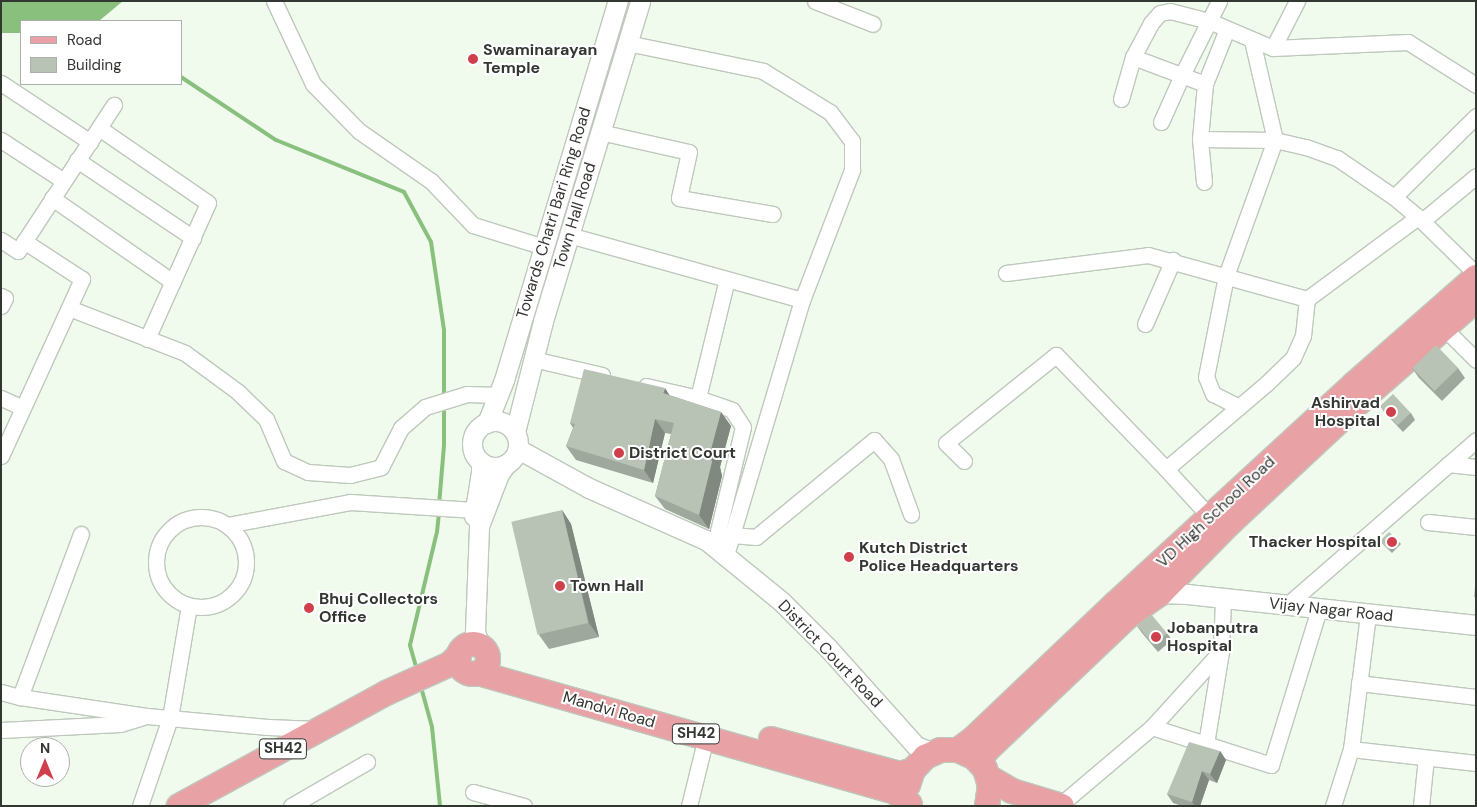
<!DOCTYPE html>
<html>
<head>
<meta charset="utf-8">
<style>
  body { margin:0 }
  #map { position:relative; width:1477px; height:807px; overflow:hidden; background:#f0fbee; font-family:"DM Sans",sans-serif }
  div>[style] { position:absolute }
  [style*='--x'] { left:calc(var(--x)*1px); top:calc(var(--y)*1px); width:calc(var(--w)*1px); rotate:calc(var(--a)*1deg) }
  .water>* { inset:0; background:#89c07d }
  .stream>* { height:4px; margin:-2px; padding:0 2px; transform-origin:2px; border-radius:2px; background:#89c07d }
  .roads { filter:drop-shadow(1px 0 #bec8bc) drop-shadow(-1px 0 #bec8bc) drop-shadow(0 1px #bec8bc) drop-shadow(0 -1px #bec8bc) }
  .minor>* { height:15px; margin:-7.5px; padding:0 7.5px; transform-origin:7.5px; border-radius:7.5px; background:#fff }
  .minor>.ring { margin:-7.5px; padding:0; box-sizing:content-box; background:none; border:15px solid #fff; border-radius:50% }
  .tertiary>* { height:19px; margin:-9.5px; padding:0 9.5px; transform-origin:9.5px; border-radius:9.5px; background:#fff }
  .tertiary>.ring { margin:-9.5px; padding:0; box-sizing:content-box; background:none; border:19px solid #fff; border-radius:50% }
  .primary>* { height:24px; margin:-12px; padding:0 12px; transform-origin:12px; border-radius:12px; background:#e8a1a4 }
  .primary>.ring { margin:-12px; padding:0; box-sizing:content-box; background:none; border:24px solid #e8a1a4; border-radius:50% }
  .wall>* { inset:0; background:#9ea89d }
  .shaded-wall>* { inset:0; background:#81887f }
  .building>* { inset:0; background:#b8c3b6; transform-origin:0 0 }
  .dots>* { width:14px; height:14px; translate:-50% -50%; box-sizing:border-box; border:2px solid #fff; border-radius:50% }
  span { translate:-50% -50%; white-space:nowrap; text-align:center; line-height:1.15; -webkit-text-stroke:4px #fff; paint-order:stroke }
  .shield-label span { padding:1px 4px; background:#fff; border:1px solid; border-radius:4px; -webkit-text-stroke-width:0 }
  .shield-label { font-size:15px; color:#333732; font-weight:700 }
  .poi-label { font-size:16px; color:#333732; font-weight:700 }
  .left { translate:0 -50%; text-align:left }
  .right { translate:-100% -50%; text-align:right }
  .street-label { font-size:16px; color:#333732 }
  .frame { position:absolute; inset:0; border:2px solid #333732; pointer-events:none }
  .legend { position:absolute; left:20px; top:20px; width:162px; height:65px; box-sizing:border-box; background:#fff; border:1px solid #adafad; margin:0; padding:6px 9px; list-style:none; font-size:15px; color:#333732 }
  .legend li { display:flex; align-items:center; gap:10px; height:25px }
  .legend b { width:25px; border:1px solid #adafad }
  .north { position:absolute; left:20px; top:737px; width:50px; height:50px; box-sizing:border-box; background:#fff; border:1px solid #adafad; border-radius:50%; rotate:0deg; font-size:14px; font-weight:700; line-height:20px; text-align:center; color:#333732 }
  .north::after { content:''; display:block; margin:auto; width:18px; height:22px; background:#cf3f4c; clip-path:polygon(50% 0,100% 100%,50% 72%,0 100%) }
</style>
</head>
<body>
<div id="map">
  <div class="water">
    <div style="clip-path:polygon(1px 1px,123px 1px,99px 21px,21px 21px,21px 33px,1px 33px)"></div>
  </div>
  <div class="stream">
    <div style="--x:181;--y:77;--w:114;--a:33.6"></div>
    <div style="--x:276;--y:140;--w:138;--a:22.1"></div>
    <div style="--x:404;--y:192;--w:57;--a:61.6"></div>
    <div style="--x:431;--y:242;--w:89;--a:81.6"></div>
    <div style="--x:444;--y:330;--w:67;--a:90"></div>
    <div style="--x:439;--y:505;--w:60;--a:-85.2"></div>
    <div style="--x:444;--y:445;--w:41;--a:-90"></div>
    <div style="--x:417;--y:670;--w:26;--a:-106"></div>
    <div style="--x:410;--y:645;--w:116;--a:-76.6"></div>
    <div style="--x:437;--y:532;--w:20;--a:-84"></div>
    <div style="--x:421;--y:687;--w:41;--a:74.6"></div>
    <div style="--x:432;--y:727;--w:79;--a:84.2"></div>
  </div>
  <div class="roads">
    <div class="minor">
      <div style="--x:274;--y:1;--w:92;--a:64.8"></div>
      <div style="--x:313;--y:84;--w:66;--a:45.6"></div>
      <div style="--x:359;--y:131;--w:88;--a:34.8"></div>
      <div style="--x:431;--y:181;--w:61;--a:46.3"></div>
      <div style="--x:473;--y:225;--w:74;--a:17.2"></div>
      <div style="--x:815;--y:1;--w:62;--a:21.6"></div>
      <div style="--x:627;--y:43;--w:139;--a:11.6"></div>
      <div style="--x:763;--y:71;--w:79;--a:31.5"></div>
      <div style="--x:830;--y:112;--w:36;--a:53"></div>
      <div style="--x:852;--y:141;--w:29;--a:90"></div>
      <div style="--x:852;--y:170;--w:139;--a:111"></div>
      <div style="--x:802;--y:300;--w:266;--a:106.6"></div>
      <div style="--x:1273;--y:48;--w:53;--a:-62.9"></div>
      <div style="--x:1133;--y:57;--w:77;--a:20.6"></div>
      <div style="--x:1;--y:83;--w:107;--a:33.5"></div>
      <div style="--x:1121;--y:99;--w:44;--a:-74.1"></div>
      <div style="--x:1133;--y:57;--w:38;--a:-62"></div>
      <div style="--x:1151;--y:23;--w:13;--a:-48"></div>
      <div style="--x:1160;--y:13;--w:10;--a:-11"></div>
      <div style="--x:1170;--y:11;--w:40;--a:14.4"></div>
      <div style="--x:1209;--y:21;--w:69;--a:22.9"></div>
      <div style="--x:1273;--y:48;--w:135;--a:-2.5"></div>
      <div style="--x:1408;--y:42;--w:80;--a:32.3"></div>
      <div style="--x:1161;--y:122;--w:51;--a:-65.9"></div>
      <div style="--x:1182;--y:75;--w:83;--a:-63.4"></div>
      <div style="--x:99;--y:128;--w:132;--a:34.5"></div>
      <div style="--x:208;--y:203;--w:149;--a:114.2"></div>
      <div style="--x:600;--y:132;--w:91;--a:12.7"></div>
      <div style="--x:689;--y:152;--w:47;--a:102.3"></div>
      <div style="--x:679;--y:198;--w:95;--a:9.7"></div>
      <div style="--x:1200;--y:139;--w:75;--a:0.8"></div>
      <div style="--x:1275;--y:140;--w:32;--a:13"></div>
      <div style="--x:1306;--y:147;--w:33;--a:20"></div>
      <div style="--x:1337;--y:158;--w:69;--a:34.4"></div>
      <div style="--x:1394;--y:197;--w:31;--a:40"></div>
      <div style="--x:1418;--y:217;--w:81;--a:44.5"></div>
      <div style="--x:1;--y:140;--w:75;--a:33.1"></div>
      <div style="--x:77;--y:160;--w:140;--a:33.9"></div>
      <div style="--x:1204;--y:182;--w:43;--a:-95.3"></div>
      <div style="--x:1200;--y:139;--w:55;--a:-84.8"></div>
      <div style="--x:1205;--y:84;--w:59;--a:-68.2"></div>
      <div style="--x:1394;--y:197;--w:115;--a:-44.6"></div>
      <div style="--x:52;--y:198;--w:147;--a:34.8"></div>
      <div style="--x:1422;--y:221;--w:70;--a:-39.8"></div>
      <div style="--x:569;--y:235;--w:242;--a:15.6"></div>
      <div style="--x:1;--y:240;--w:20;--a:33"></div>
      <div style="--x:18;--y:251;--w:175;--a:-56.7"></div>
      <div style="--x:1006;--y:273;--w:143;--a:-7.2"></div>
      <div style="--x:1148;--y:255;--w:165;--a:15.5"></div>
      <div style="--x:1;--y:296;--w:4;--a:27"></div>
      <div style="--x:5;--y:298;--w:9;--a:117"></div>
      <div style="--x:1307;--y:299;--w:138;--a:-36.5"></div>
      <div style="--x:69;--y:308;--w:124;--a:21.2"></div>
      <div style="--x:185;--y:353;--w:66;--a:36.3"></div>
      <div style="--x:238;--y:392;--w:39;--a:44"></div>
      <div style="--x:266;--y:419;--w:46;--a:66.8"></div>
      <div style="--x:284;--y:461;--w:26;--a:25"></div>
      <div style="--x:308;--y:472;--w:42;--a:4.1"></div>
      <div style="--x:350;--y:475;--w:32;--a:-14"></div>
      <div style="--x:381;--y:467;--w:44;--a:-62.9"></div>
      <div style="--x:401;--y:428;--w:32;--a:-41"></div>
      <div style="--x:425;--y:407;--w:44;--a:-17.2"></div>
      <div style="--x:467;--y:394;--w:31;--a:2"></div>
      <div style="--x:1145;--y:324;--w:70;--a:-66.4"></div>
      <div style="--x:1444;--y:328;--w:45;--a:45"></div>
      <div style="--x:533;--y:359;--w:71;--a:13.1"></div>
      <div style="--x:646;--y:386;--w:53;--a:13"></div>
      <div style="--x:698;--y:398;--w:36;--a:19"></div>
      <div style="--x:732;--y:410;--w:20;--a:57"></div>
      <div style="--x:743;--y:427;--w:107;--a:103.5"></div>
      <div style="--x:718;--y:531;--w:16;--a:43"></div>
      <div style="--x:1;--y:398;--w:24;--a:24"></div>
      <div style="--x:698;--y:398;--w:122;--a:-76.3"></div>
      <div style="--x:1239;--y:407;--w:29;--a:-153"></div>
      <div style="--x:1213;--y:394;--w:18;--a:-112"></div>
      <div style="--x:1206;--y:377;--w:103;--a:-78.8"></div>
      <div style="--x:1226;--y:276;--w:145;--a:-70.2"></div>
      <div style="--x:1275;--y:140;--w:103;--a:-103"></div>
      <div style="--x:1;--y:456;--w:195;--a:-65.4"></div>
      <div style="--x:82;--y:279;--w:69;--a:-146.8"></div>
      <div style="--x:964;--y:461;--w:25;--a:-135"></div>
      <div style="--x:946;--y:443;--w:141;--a:-38.7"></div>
      <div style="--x:1056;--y:355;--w:158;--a:46"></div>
      <div style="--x:1166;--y:469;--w:65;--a:47.5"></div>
      <div style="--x:1448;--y:464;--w:28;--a:6"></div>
      <div style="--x:1166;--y:469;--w:133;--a:-40.4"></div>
      <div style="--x:1267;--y:383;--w:36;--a:-44"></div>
      <div style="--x:1293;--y:358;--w:24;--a:-66"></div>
      <div style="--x:1303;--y:336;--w:37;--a:-84"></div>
      <div class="ring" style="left:156px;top:517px;width:75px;height:75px"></div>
      <div style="--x:1428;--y:522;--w:48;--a:5.9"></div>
      <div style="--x:227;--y:525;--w:125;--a:-10.6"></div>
      <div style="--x:350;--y:502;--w:125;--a:3.7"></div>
      <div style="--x:732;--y:535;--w:24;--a:5"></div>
      <div style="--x:756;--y:537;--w:153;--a:-39.4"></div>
      <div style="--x:874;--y:440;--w:25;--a:48"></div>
      <div style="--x:891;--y:459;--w:59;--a:70"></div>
      <div style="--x:1286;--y:606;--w:252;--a:-41.1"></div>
      <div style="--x:1359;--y:683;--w:118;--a:6.8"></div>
      <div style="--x:1;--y:692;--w:20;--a:15"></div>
      <div style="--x:20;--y:697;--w:128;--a:8.5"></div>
      <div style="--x:147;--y:716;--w:121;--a:5.2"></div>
      <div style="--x:268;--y:727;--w:49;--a:2.3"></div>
      <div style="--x:20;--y:697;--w:174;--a:-69.5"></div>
      <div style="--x:1152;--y:727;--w:125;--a:17.7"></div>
      <div style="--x:1271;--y:765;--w:163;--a:-72.9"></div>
      <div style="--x:1;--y:730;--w:119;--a:-2.9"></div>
      <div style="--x:120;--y:724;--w:24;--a:-17"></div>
      <div style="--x:1206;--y:744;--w:94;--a:-80.8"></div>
      <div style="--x:1221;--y:651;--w:52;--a:-87.8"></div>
      <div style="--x:1351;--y:749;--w:126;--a:6.4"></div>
      <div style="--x:473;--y:792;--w:53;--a:15.4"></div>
      <div style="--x:1060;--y:805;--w:121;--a:-40.3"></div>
      <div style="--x:1152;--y:727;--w:103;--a:-47.8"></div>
      <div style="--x:140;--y:806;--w:93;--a:-71.2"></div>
      <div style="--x:170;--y:718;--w:114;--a:-80.4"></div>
      <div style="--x:291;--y:806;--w:88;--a:-30.1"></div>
      <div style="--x:689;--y:806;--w:59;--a:-76.2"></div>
      <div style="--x:1333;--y:806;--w:60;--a:-72.5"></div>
      <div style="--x:1351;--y:749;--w:136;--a:-82.8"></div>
      <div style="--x:1421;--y:806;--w:48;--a:-84.1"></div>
    </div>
    <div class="tertiary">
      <div class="ring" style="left:472px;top:421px;width:27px;height:27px"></div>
      <div style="--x:487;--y:423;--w:46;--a:-68.4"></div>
      <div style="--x:504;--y:380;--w:396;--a:-73.3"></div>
      <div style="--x:515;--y:432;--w:114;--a:-75.8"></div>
      <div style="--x:543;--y:321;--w:334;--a:-73.1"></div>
      <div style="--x:518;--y:449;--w:81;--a:28.8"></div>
      <div style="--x:589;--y:488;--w:128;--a:24"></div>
      <div style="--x:706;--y:540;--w:98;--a:39.2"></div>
      <div style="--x:782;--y:602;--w:65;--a:45"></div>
      <div style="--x:828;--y:648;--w:132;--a:48.1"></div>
      <div style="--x:916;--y:746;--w:17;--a:21"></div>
      <div style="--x:474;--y:516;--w:45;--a:-81"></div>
      <div style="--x:481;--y:472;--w:10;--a:-90"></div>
      <div style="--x:1152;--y:588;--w:10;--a:29"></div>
      <div style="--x:1161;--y:593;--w:26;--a:2"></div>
      <div style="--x:1187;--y:594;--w:291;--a:6.1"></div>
      <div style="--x:479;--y:645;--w:15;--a:-106"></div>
      <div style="--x:475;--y:631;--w:105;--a:-87.8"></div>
      <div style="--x:479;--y:526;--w:56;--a:-69"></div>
      <div style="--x:499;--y:474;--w:12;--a:-55"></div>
    </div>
    <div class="primary">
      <div class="ring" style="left:458px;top:644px;width:6px;height:6px"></div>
      <div style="--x:478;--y:673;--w:434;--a:15.9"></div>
      <div style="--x:895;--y:792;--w:19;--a:39"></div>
      <div style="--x:771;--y:739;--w:134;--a:15.2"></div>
      <div style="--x:900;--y:774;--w:14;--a:-17"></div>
      <div style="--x:958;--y:750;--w:19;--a:-36"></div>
      <div style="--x:973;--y:739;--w:196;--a:-43.6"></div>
      <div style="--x:1115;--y:604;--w:325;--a:-42.6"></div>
      <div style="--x:1354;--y:384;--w:162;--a:-41.3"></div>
      <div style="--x:980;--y:762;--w:13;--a:-61"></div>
      <div style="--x:986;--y:751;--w:195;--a:-43.5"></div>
      <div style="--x:1127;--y:617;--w:42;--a:-35.2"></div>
      <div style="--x:1161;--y:593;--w:98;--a:-45.4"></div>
      <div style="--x:1230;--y:523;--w:186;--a:-43"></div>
      <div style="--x:1366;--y:396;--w:146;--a:-41.1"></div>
      <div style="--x:988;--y:777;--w:28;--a:30"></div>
      <div style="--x:1012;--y:791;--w:52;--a:16.7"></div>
      <div style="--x:908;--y:785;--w:16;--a:-72"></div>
      <div style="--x:913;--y:770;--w:18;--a:-47"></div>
      <div style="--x:925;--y:757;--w:17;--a:-24"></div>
      <div style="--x:941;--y:750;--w:17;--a:0"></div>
      <div style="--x:958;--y:750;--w:17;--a:24"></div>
      <div style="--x:974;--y:757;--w:16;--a:47"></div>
      <div style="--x:985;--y:769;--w:17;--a:73"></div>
      <div style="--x:990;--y:785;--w:21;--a:98"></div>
      <div style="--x:179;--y:806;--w:236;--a:-28.6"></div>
      <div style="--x:386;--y:693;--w:70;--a:-24.4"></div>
      <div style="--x:450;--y:664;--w:13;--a:-45"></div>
    </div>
  </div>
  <div class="wall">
    <div style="clip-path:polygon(1412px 368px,1458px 368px,1465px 378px,1442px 401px,1419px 378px)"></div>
    <div style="clip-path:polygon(669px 395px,721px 412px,731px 426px,720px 467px,722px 476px,709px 529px,665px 509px,655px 496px,671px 434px,665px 433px,653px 483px,576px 460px,566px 446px,573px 428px,570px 423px)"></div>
    <div style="clip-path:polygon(1380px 406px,1411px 413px,1415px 420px,1403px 432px,1385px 413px)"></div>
    <div style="clip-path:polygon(562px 510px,571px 524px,599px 637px,549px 649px,539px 635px)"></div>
    <div style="clip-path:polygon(1380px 541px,1398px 541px,1401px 544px,1392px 553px)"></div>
    <div style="clip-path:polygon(1137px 626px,1167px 633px,1172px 640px,1158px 652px,1142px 633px)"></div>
    <div style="clip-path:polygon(1220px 751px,1226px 760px,1217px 783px,1209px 780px,1200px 806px,1182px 806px,1173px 803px,1167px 794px)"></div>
  </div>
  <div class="shaded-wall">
    <div style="clip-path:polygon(665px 388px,674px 402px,663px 393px)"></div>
    <div style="clip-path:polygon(721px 412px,731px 426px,720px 467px,722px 476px,709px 529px,699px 515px,710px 453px)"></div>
    <div style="clip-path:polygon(655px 419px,665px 433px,653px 483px,644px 470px)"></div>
    <div style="clip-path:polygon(562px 510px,571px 524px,599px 637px,589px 623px)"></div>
    <div style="clip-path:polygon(1220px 751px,1226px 760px,1217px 783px,1210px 774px)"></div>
    <div style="clip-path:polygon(1202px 771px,1209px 780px,1200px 806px,1195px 806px,1192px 802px)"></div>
  </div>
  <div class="building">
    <div style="left:1436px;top:345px;width:32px;height:33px;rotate:46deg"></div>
    <div style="clip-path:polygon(584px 369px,665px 388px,663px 393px,721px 412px,710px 453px,712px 462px,699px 515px,655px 496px,674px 423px,655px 419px,644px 470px,566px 446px,575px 424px,570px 423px)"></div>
    <div style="left:1393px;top:394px;width:26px;height:18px;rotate:47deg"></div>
    <div style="left:562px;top:510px;width:116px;height:52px;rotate:77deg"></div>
    <div style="left:1389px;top:532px;width:13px;height:13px;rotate:45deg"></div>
    <div style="clip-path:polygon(1476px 576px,1476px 597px,1474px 597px)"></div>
    <div style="left:1151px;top:614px;width:25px;height:18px;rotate:50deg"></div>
    <div style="clip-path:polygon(1189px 742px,1220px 751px,1210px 774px,1202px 771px,1192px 802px,1167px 794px)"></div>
  </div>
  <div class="dots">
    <div style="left:473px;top:59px;background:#cf3f4c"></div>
    <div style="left:1391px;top:412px;background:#cf3f4c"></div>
    <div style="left:619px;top:453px;background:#cf3f4c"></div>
    <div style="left:1392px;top:542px;background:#cf3f4c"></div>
    <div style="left:849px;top:557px;background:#cf3f4c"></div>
    <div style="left:560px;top:586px;background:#cf3f4c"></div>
    <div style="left:309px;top:608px;background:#cf3f4c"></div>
    <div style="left:1156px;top:637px;background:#cf3f4c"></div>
  </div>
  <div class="shield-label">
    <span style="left:696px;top:734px">SH42</span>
    <span style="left:283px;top:749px">SH42</span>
  </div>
  <div class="poi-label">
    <span class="left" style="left:483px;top:59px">Swaminarayan<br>Temple</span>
    <span class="right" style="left:1380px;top:412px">Ashirvad<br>Hospital</span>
    <span class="left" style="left:629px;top:453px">District Court</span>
    <span class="right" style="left:1381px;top:542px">Thacker Hospital</span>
    <span class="left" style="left:859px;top:557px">Kutch District<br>Police Headquarters</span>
    <span class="left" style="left:570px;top:586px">Town Hall</span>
    <span class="left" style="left:319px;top:608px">Bhuj Collectors<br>Office</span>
    <span class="left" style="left:1167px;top:637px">Jobanputra<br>Hospital</span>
  </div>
  <div class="street-label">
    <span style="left:554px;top:213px;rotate:-73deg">Towards Chatri Bari Ring Road</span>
    <span style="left:575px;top:216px;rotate:-73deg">Town Hall Road</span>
    <span style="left:1216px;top:512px;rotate:-43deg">VD High School Road</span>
    <span style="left:1331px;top:610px;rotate:6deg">Vijay Nagar Road</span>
    <span style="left:830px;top:654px;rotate:46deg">District Court Road</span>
    <span style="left:609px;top:710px;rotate:16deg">Mandvi Road</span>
  </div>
  <div class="frame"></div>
  <ul class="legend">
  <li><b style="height:6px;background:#e8a1a4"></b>Road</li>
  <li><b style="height:14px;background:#b8c3b6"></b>Building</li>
  </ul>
  <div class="north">N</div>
</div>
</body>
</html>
